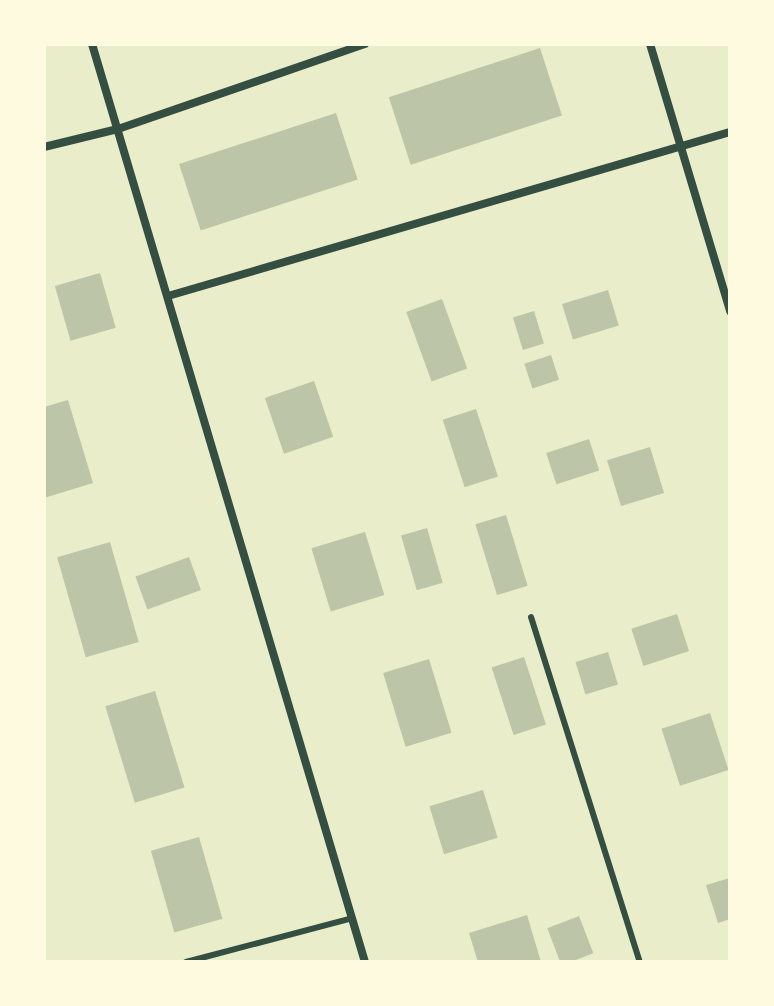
<!DOCTYPE html>
<html>
<head>
<meta charset="utf-8">
<style>
  body { margin:0 }
  #map { position:relative; width:774px; height:1006px; overflow:hidden; background:#e9edc9; font-family:"PT Sans",sans-serif }
  div>[style] { position:absolute }
  [style*='--x'] { left:calc(var(--x)*1px); top:calc(var(--y)*1px); width:calc(var(--w)*1px); rotate:calc(var(--a)*1deg) }
  .building>* { inset:0; background:#bcc5a7; transform-origin:0 0 }
  .service>* { height:6px; margin:-3px; padding:0 3px; transform-origin:3px; border-radius:3px; background:#344e41 }
  .minor>* { height:8px; margin:-4px; padding:0 4px; transform-origin:4px; border-radius:4px; background:#344e41 }
  span { translate:-50% -50%; white-space:nowrap; text-align:center; line-height:1.15; -webkit-text-stroke:8px #fefae0; paint-order:stroke }
  .frame { position:absolute; inset:0; border:46px solid #fefae0; pointer-events:none }
</style>
</head>
<body>
<div id="map">
  <div class="building">
    <div style="left:540px;top:48px;width:71px;height:159px;rotate:72deg"></div>
    <div style="left:336px;top:113px;width:70px;height:165px;rotate:72deg"></div>
    <div style="left:100px;top:273px;width:57px;height:47px;rotate:74deg"></div>
    <div style="left:608px;top:290px;width:37px;height:48px;rotate:73deg"></div>
    <div style="left:442px;top:299px;width:74px;height:38px;rotate:70deg"></div>
    <div style="left:534px;top:311px;width:34px;height:22px;rotate:73deg"></div>
    <div style="left:551px;top:355px;width:26px;height:28px;rotate:72deg"></div>
    <div style="left:314px;top:381px;width:59px;height:52px;rotate:71deg"></div>
    <div style="clip-path:polygon(68px 400px,93px 483px,44px 498px,44px 407px)"></div>
    <div style="left:476px;top:409px;width:71px;height:35px;rotate:72deg"></div>
    <div style="left:589px;top:439px;width:33px;height:45px;rotate:72deg"></div>
    <div style="left:650px;top:447px;width:48px;height:45px;rotate:73deg"></div>
    <div style="left:506px;top:515px;width:74px;height:32px;rotate:73deg"></div>
    <div style="left:427px;top:528px;width:57px;height:27px;rotate:74deg"></div>
    <div style="left:365px;top:532px;width:66px;height:56px;rotate:73deg"></div>
    <div style="left:110px;top:542px;width:104px;height:55px;rotate:74deg"></div>
    <div style="left:189px;top:557px;width:35px;height:57px;rotate:70deg"></div>
    <div style="left:677px;top:614px;width:39px;height:48px;rotate:72deg"></div>
    <div style="left:608px;top:652px;width:34px;height:34px;rotate:73deg"></div>
    <div style="left:524px;top:657px;width:71px;height:34px;rotate:72deg"></div>
    <div style="left:429px;top:659px;width:77px;height:48px;rotate:73deg"></div>
    <div style="left:155px;top:691px;width:101px;height:52px;rotate:73deg"></div>
    <div style="left:710px;top:713px;width:60px;height:51px;rotate:72deg"></div>
    <div style="left:483px;top:790px;width:50px;height:56px;rotate:73deg"></div>
    <div style="left:199px;top:837px;width:85px;height:50px;rotate:74deg"></div>
    <div style="clip-path:polygon(730px 878px,730px 919px,718px 923px,706px 885px)"></div>
    <div style="clip-path:polygon(527px 915px,541px 962px,478px 962px,469px 933px)"></div>
    <div style="left:579px;top:916px;width:40px;height:34px;rotate:69deg"></div>
  </div>
  <div class="service">
    <div style="--x:531;--y:617;--w:362;--a:72.5"></div>
    <div style="--x:186;--y:962;--w:172;--a:-14.8"></div>
  </div>
  <div class="minor">
    <div style="--x:92;--y:44;--w:958;--a:73.44"></div>
    <div style="--x:650;--y:44;--w:279;--a:73.3"></div>
    <div style="--x:44;--y:147;--w:76;--a:-13.7"></div>
    <div style="--x:118;--y:129;--w:261;--a:-19"></div>
    <div style="--x:168;--y:296;--w:585;--a:-16.27"></div>
  </div>
  <div class="frame"></div>
</div>
</body>
</html>
